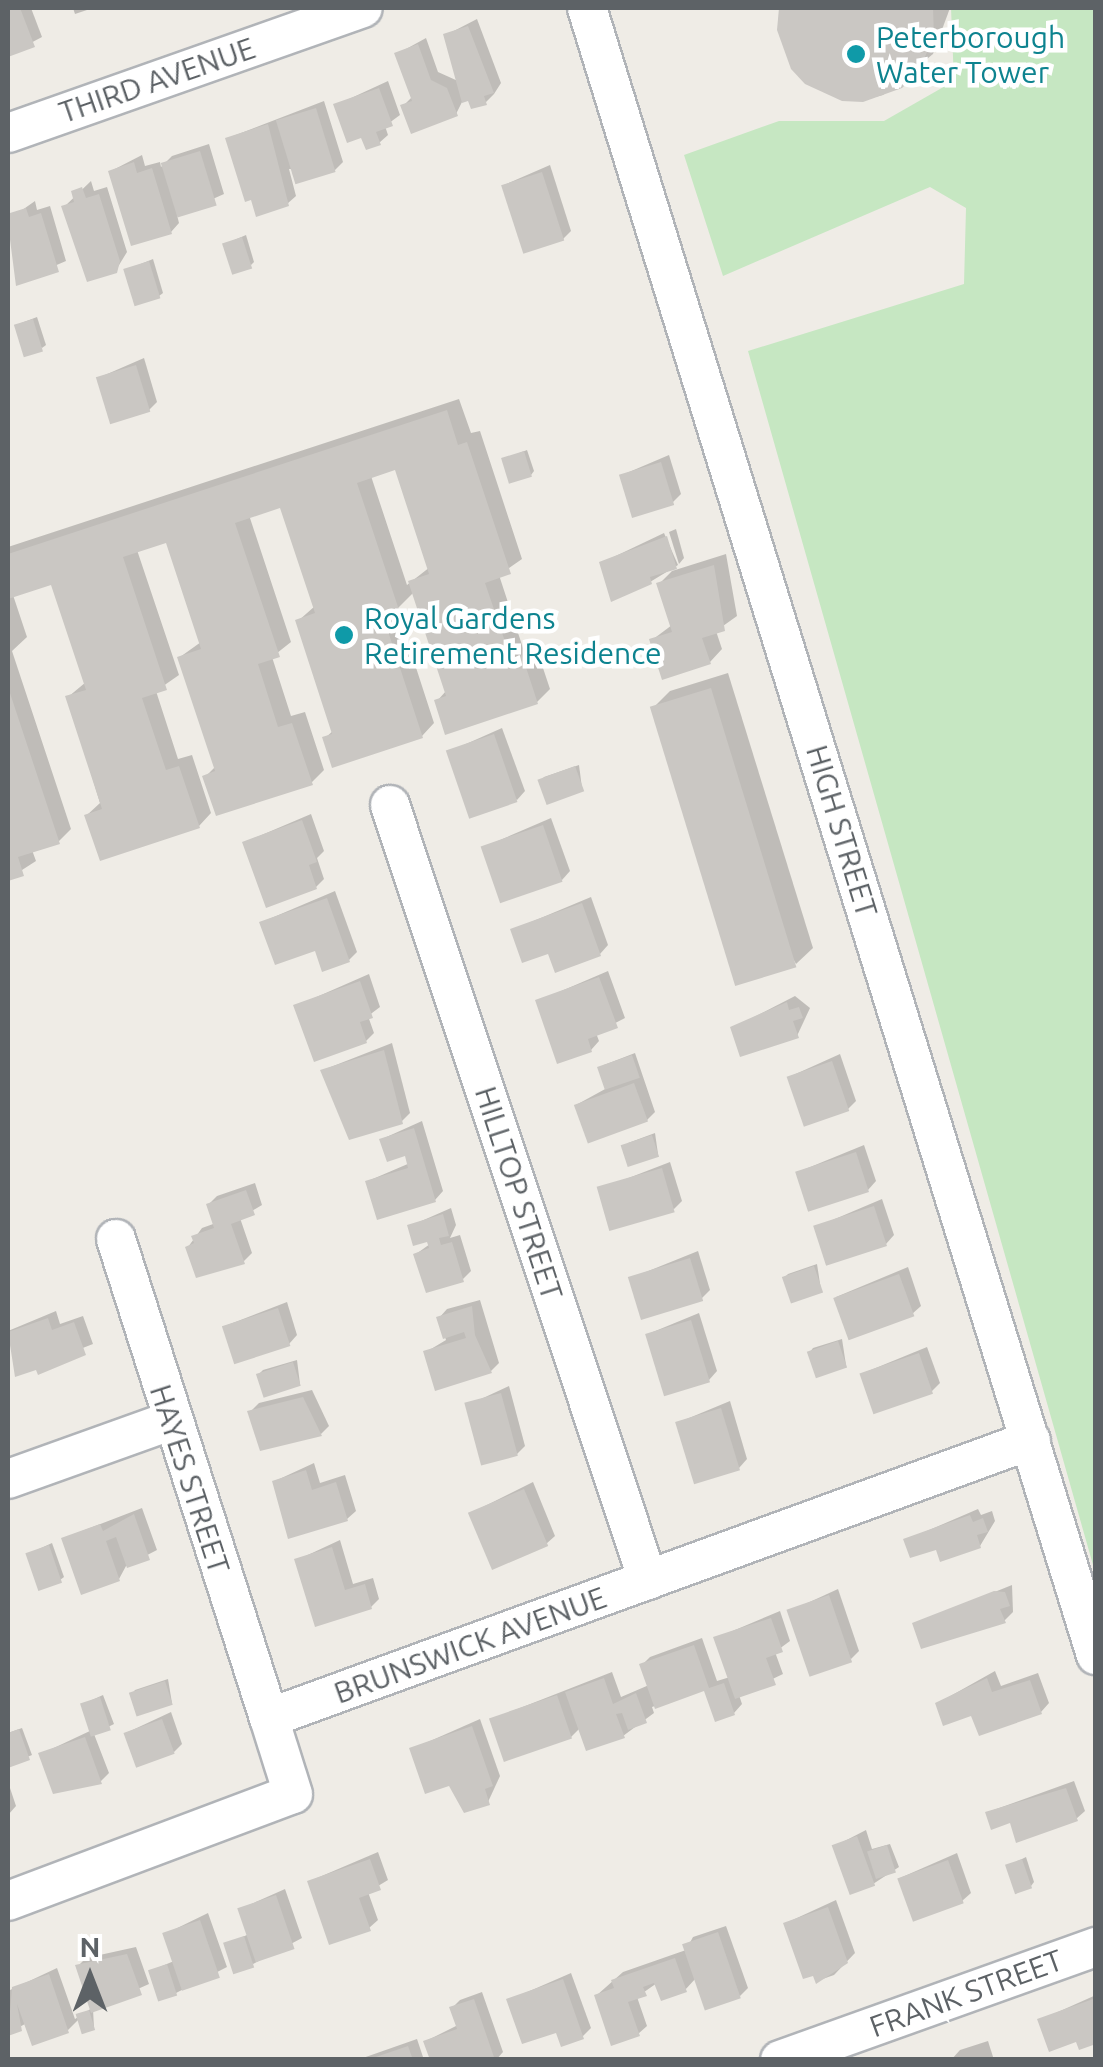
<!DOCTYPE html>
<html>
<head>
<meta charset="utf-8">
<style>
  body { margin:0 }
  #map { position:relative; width:1103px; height:2067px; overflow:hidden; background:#efece6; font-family:Ubuntu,sans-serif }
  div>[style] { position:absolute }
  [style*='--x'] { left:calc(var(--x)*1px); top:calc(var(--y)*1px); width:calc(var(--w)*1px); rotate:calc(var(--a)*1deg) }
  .green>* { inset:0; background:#c6e7c2 }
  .shadow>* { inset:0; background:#0003 }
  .building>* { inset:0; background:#cac7c3; transform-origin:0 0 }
  .roads { filter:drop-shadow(2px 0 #b1b4b8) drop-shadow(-2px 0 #b1b4b8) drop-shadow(0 2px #b1b4b8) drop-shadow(0 -2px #b1b4b8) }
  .street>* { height:38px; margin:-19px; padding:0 19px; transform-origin:19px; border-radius:19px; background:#fff }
  .dots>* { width:28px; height:28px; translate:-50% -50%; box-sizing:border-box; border:5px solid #fff; border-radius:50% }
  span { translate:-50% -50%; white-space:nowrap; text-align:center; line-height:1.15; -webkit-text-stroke:9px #fff; paint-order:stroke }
  .culture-label { font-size:30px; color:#0d838f }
  .left { translate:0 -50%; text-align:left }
  .street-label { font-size:30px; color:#5d6266 }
  .frame { position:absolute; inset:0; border:10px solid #5d6266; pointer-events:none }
  .north { position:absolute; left:40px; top:1927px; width:100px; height:100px; -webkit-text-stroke:8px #fff; paint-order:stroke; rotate:0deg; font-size:28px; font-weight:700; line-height:40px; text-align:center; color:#5d6266 }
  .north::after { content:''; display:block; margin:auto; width:35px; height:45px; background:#5d6266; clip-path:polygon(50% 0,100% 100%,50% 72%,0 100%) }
</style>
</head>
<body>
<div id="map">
  <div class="green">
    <div style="clip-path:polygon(951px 8px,1095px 8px,1095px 1572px,748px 351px,964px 284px,966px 208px,930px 187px,723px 276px,684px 155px,779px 121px,884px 121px,954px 81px)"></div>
  </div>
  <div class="shadow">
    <div style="clip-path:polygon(8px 8px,31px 8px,42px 37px,8px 55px)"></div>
    <div style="clip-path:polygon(73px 8px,93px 8px,75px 14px)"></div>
    <div style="clip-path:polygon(782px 8px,950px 8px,933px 54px,883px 95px,863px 100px)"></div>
    <div style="clip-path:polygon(477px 19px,501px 83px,494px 94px,485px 103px,463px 100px,456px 114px,403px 106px,413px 96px,397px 54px,426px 38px,438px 72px,458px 81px,446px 35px)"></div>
    <div style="clip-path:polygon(388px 81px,400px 115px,385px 126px,388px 135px,379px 143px,336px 105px)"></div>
    <div style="clip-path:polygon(324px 101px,343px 162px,335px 170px,289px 169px,296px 196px,287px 204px,228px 138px)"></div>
    <div style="clip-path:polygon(209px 144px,224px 194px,177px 215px,179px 223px,171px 232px,111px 171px,142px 155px,145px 166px,160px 162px,161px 167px,172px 156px)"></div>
    <div style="clip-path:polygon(550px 165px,571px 231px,563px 239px,504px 185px)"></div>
    <div style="clip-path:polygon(91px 181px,94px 191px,107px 187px,127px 252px,116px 270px,64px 207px)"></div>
    <div style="clip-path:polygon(35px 201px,37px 210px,50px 206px,66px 261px,17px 282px,8px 220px)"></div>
    <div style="clip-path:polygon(246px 235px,254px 262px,251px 265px,225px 244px)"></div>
    <div style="clip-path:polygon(153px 259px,163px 293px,159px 296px,126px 270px)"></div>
    <div style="clip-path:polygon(37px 317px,46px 345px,42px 348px,16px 325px)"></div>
    <div style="clip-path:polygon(144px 358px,157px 402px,149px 410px,98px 378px)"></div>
    <div style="clip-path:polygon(evenodd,459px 399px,471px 433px,480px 431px,522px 559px,499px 575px,523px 648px,535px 644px,550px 689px,537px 702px,437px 701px,446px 691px,414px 592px,397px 609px,434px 723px,422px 736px,325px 738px,334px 730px,298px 621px,315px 606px,282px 505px,249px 515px,291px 642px,272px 657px,291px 716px,305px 712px,324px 770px,311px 783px,205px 777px,216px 766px,180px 657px,201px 642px,167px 540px,137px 550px,179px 675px,156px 691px,178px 759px,192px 755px,211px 813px,199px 826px,87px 815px,100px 803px,68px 697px,86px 682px,53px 582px,13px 595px,27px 637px,12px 651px,71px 829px,58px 842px,32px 850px,36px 861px,8px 879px,8px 547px,459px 399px,397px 467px,430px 567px,407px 585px,371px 476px,397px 467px)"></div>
    <div style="clip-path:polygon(527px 450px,534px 471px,531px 475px,504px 459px)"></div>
    <div style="clip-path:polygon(669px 455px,681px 494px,673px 502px,622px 475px)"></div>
    <div style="clip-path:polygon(676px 529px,684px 558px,679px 564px,669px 532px)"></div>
    <div style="clip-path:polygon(664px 533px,678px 565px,650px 582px,601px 563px)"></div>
    <div style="clip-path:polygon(726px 554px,737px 616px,716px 631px,722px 649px,710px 662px,652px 640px,672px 625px,659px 584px,672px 571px)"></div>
    <div style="clip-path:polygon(728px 673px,813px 948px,796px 964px,653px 708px,670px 691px)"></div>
    <div style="clip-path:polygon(502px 728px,525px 791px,517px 800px,448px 752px)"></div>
    <div style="clip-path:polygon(579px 765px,582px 788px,541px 781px,544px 777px)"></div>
    <div style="clip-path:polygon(311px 814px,324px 851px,317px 858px,324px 879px,316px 887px,245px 842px)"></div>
    <div style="clip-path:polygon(551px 818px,570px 871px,562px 880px,484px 847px)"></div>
    <div style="clip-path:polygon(335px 891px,357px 952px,349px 960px,262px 922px)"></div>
    <div style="clip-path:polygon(591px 897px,608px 945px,600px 954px,550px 951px,512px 930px)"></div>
    <div style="clip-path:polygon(608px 971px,625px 1018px,596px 1033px,599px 1041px,591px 1050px,538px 1001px)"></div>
    <div style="clip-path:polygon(369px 974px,380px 1007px,368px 1016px,374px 1033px,366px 1041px,296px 1006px)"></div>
    <div style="clip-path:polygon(795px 996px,810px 1008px,797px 1036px,733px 1028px)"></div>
    <div style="clip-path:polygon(392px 1043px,410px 1113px,402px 1121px,323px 1070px)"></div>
    <div style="clip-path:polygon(635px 1053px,655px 1112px,647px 1120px,576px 1105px,607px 1088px,604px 1065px)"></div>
    <div style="clip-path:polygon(840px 1054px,856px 1101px,848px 1109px,789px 1077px)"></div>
    <div style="clip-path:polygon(422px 1121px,443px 1191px,435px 1200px,368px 1181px,410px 1163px,407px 1153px,382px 1139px)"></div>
    <div style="clip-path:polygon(655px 1133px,658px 1154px,624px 1147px,628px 1143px)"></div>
    <div style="clip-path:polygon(864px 1145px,876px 1181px,868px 1190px,798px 1172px)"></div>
    <div style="clip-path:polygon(670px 1162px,682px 1201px,674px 1209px,600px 1189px)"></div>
    <div style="clip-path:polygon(255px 1183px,262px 1205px,240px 1218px,252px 1253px,244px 1261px,188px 1247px,202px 1228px,216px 1223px,209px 1204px,217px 1196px)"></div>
    <div style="clip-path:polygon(882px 1199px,894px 1235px,886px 1244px,816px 1227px)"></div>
    <div style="clip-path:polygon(451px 1208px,456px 1225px,450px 1238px,460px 1235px,471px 1271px,463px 1279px,416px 1254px,430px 1244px,410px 1226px)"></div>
    <div style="clip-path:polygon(698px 1251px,710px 1290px,702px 1298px,631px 1278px)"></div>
    <div style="clip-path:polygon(817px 1264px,821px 1290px,785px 1277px,788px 1274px)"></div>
    <div style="clip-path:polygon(908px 1267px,921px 1306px,912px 1314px,836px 1297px)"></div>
    <div style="clip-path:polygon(480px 1300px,499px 1363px,491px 1371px,426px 1352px,446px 1340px,439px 1318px,447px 1309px)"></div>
    <div style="clip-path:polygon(287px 1302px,297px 1335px,289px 1344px,225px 1326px)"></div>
    <div style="clip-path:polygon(56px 1311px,60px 1324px,83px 1316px,93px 1344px,16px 1374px,8px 1331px)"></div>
    <div style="clip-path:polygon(699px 1313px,717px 1371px,709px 1380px,648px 1334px)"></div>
    <div style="clip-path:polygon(842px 1339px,846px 1365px,810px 1352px,813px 1348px)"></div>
    <div style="clip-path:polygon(927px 1347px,940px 1383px,931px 1392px,861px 1374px)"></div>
    <div style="clip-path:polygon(297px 1360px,300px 1384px,259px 1374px,263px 1370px)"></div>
    <div style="clip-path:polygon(509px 1386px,525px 1446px,517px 1454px,468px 1405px)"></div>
    <div style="clip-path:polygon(312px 1390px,329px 1426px,321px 1434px,250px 1412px,259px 1403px)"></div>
    <div style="clip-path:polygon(730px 1401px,747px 1459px,739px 1468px,677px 1423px)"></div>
    <div style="clip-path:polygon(314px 1463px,320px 1483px,345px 1475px,356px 1511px,347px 1519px,275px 1481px)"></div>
    <div style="clip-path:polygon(533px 1482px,555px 1536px,546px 1544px,471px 1513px)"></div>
    <div style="clip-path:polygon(142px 1508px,157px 1550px,126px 1566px,119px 1579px,64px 1538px)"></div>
    <div style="clip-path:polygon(978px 1509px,981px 1515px,992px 1511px,995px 1521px,980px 1546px,906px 1540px)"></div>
    <div style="clip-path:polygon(340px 1540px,353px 1584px,373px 1578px,379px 1599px,371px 1607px,297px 1560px)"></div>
    <div style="clip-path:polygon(52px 1543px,64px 1577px,60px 1580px,28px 1554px)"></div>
    <div style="clip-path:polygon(1012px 1585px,1013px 1612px,1004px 1621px,915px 1624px)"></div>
    <div style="clip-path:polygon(838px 1589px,859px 1651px,851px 1659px,790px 1611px)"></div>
    <div style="clip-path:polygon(780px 1611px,790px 1641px,775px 1652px,783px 1674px,739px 1695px,742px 1704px,734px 1713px,706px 1688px,652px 1707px,654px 1713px,623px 1736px,580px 1728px,571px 1737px,492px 1719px,612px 1672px,621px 1697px,649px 1685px,642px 1665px,650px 1657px,702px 1638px,717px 1681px,730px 1677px,716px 1638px)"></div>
    <div style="clip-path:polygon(995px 1671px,1001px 1686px,1038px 1673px,1049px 1703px,1041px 1712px,973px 1713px,938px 1703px)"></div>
    <div style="clip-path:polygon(168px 1679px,172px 1703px,132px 1694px,135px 1690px)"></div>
    <div style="clip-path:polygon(103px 1695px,114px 1724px,94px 1734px,109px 1773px,100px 1782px,41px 1754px,92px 1730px,83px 1704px)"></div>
    <div style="clip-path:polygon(171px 1712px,182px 1744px,174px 1752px,126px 1733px)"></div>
    <div style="clip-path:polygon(480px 1719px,500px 1776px,488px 1802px,450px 1783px,412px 1749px)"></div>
    <div style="clip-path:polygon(22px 1728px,32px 1755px,8px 1765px,8px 1733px)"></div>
    <div style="clip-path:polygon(1074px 1781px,1085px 1811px,1076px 1819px,1012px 1820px,988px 1812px)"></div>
    <div style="clip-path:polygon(8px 1782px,16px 1806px,8px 1815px)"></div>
    <div style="clip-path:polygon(866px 1830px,872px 1849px,890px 1844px,899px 1867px,873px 1884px,835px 1846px)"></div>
    <div style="clip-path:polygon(378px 1852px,388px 1880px,368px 1892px,378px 1920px,369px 1928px,310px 1881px)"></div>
    <div style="clip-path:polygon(957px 1853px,971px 1893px,962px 1901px,900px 1878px)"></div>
    <div style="clip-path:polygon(1026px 1857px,1034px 1882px,1031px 1886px,1008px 1866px)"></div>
    <div style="clip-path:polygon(285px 1889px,302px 1938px,253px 1964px,227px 1944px,249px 1934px,240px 1909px)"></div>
    <div style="clip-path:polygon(836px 1900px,855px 1953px,834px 1975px,817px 1981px,786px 1923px)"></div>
    <div style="clip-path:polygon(208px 1913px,227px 1967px,176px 1993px,150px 1971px,174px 1961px,165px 1934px)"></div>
    <div style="clip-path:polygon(726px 1926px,748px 1988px,740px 1996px,696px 1978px,685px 1990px,657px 1983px,637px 1997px,647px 2026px,638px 2034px,597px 1995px,623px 1972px,686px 1950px,693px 1937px)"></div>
    <div style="clip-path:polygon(136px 1947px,149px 1984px,93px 2009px,94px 2028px,80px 2018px,68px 2030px,27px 2023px,8px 2033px,8px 1991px,57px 1968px,75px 2019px,92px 2008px,78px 1966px,86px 1958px)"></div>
    <div style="clip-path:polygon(571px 1973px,591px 2028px,582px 2037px,509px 2000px)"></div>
    <div style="clip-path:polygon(482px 1992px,503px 2052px,496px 2060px,432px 2060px,426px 2041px,458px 2025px,452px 2008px,460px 2000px)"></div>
    <div style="clip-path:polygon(1096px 1995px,1096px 2039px,1078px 2039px,1040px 2020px)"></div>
    <div style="clip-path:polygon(417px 2039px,424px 2060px,359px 2060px,360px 2059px)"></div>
    <div style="clip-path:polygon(988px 2041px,994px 2060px,951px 2060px,960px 2050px)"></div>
  </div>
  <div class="building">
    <div style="clip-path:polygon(8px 8px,20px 8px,35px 47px,8px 57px)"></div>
    <div style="clip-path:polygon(779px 8px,933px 8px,934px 37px,917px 74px,902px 88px,863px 102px,842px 101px,805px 84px,791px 69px,777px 30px)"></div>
    <div style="clip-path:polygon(468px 26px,494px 93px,484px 96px,487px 105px,471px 109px,468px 101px,462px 103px,443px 34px)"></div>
    <div style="clip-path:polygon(418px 44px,431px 80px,447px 88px,458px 116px,411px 134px,400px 105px,412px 101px,394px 53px)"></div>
    <div style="clip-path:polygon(379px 88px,393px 126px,376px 132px,381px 145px,366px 150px,361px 138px,347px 143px,333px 104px)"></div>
    <div style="left:316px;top:108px;width:67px;height:42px;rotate:73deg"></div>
    <div style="clip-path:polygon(268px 124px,289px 206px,256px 217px,251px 200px,245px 202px,225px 138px)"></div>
    <div style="left:200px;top:151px;width:57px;height:41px;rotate:73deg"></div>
    <div style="clip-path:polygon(134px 162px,137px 173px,152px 168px,172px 234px,131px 246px,108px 171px)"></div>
    <div style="left:542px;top:172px;width:72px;height:43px;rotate:72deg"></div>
    <div style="clip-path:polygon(82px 187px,86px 198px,99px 194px,120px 261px,117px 273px,87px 282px,61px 206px,74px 202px,71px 191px)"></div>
    <div style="clip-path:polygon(26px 208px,29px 217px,41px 213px,59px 272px,16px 286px,8px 224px,10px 213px)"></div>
    <div style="left:242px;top:237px;width:33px;height:21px;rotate:72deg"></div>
    <div style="left:149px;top:261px;width:39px;height:27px;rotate:73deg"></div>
    <div style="left:33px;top:319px;width:34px;height:20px;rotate:73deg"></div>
    <div style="left:136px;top:365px;width:49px;height:42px;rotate:73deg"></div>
    <div style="clip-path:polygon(447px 410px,458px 445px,467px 442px,511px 574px,485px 583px,511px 659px,522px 655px,538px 704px,445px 735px,434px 700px,446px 696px,408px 581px,429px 574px,395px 470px,357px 483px,399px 610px,383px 616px,423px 738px,332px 768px,322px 737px,332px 734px,295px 620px,315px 613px,280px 508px,235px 523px,280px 657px,258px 664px,278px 727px,292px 723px,313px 785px,216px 816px,202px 776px,215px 771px,177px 657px,201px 649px,166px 543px,123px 557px,167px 690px,142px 698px,166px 770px,179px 766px,200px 828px,100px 861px,84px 815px,102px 809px,65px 696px,86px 690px,51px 585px,8px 599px,8px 554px)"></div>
    <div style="left:524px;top:451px;width:27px;height:24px;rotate:73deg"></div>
    <div style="left:661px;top:462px;width:45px;height:44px;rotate:73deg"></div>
    <div style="clip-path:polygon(667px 536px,677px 569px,650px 577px,652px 584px,611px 602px,599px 562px)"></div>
    <div style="clip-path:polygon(714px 565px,725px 631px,702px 638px,711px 664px,662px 680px,649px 639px,672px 632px,656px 583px)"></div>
    <div style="clip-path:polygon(8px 687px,60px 844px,18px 857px,24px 876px,8px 881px)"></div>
    <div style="left:711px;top:688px;width:292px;height:64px;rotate:73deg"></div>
    <div style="left:494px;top:734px;width:72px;height:51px;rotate:71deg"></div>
    <div style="left:575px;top:766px;width:27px;height:40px;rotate:70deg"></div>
    <div style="clip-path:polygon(302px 820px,317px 862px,309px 865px,317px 889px,266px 908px,242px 842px)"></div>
    <div style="left:543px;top:825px;width:60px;height:66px;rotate:71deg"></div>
    <div style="clip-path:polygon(327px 898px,350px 962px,322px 972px,315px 951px,275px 965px,259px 922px)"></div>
    <div style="clip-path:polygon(582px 903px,601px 956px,555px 973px,548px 954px,522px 963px,510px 929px)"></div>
    <div style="clip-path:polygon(599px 977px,618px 1028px,588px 1039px,592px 1052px,557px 1064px,535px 1000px)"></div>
    <div style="clip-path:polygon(360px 981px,373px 1018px,360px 1022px,367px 1043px,314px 1062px,293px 1005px)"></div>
    <div style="clip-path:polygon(787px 1002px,789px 1010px,799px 1007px,803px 1018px,793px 1021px,799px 1038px,740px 1057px,730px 1027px)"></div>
    <div style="clip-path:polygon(384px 1050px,403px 1124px,349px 1140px,320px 1070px)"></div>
    <div style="left:632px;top:1055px;width:24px;height:37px;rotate:71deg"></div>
    <div style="left:832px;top:1061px;width:53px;height:48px;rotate:71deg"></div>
    <div style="left:634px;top:1083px;width:41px;height:64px;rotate:70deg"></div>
    <div style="clip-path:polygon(414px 1128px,436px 1202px,377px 1220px,365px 1181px,408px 1168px,405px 1156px,387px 1162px,379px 1139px)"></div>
    <div style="left:652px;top:1135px;width:23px;height:33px;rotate:72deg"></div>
    <div style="left:856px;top:1152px;width:42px;height:64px;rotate:72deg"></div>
    <div style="left:662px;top:1168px;width:46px;height:68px;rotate:74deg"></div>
    <div style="clip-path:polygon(246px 1190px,255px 1215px,231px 1224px,245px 1264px,196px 1278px,185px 1247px,194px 1243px,191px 1236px,214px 1228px,206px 1204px)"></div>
    <div style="left:874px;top:1206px;width:42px;height:64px;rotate:72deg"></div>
    <div style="clip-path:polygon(443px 1214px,449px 1236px,439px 1238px,441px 1245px,452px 1242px,464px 1282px,426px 1293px,413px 1254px,429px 1248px,427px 1242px,413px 1246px,407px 1225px)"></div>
    <div style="left:690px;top:1258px;width:45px;height:65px;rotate:73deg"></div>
    <div style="left:814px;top:1266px;width:28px;height:34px;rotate:71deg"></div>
    <div style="left:899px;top:1274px;width:45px;height:70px;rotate:70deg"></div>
    <div style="clip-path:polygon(472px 1306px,475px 1335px,492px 1373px,435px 1391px,423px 1351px,466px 1338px,464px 1332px,443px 1339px,436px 1317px)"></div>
    <div style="left:278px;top:1308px;width:40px;height:59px;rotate:72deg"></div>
    <div style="clip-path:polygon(48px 1318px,52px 1330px,74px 1322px,86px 1355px,38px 1375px,36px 1370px,15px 1377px,8px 1332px)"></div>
    <div style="left:691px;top:1320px;width:65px;height:48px;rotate:73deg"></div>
    <div style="left:838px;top:1341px;width:28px;height:33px;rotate:71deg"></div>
    <div style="left:919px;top:1353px;width:43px;height:63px;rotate:71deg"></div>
    <div style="left:293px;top:1362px;width:25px;height:39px;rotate:72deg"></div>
    <div style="left:501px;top:1393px;width:65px;height:38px;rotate:75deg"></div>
    <div style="clip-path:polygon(303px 1397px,322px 1436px,260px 1451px,247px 1411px)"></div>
    <div style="left:721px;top:1408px;width:65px;height:48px;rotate:73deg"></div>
    <div style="clip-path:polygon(306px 1470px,312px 1490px,336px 1482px,348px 1521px,288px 1539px,272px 1481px)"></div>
    <div style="left:524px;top:1489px;width:62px;height:61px;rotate:67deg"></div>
    <div style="clip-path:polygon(134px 1514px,150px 1560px,127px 1568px,116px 1537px,106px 1541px,120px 1581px,81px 1595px,61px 1538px,100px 1524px,103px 1531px)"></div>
    <div style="clip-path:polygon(970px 1515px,973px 1522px,983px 1518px,988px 1532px,977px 1535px,981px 1548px,940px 1562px,936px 1550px,910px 1558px,903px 1539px)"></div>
    <div style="left:49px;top:1545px;width:40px;height:25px;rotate:71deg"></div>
    <div style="clip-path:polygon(332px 1547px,345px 1590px,365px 1584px,372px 1609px,315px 1627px,294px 1559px)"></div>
    <div style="clip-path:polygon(994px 1591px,1005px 1592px,1010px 1606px,1000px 1609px,1006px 1623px,921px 1649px,912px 1623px)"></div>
    <div style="left:829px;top:1595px;width:71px;height:45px;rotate:71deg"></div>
    <div style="clip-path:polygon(771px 1618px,783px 1652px,766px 1658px,776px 1685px,735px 1699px,713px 1637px)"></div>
    <div style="clip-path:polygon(694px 1645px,709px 1688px,724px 1683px,735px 1715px,715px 1722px,704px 1691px,655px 1709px,639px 1664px)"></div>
    <div style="clip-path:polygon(604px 1678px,613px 1704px,636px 1693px,647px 1723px,628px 1730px,622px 1713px,616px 1714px,625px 1738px,586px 1751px,565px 1692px)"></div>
    <div style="clip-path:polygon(987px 1678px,992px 1692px,1030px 1680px,1042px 1714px,979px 1736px,971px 1716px,943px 1726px,935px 1703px)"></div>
    <div style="left:165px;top:1681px;width:25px;height:38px;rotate:72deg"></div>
    <div style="left:557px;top:1695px;width:46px;height:72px;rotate:71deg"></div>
    <div style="left:100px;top:1697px;width:35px;height:21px;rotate:72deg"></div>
    <div style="left:162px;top:1719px;width:37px;height:41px;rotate:70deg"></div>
    <div style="clip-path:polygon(472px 1726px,493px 1786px,485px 1789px,490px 1805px,464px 1813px,449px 1786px,425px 1794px,409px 1748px)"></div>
    <div style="clip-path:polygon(19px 1729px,30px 1760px,8px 1768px,8px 1733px)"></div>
    <div style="clip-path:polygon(85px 1737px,102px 1784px,53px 1794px,38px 1753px)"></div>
    <div style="clip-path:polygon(1066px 1788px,1078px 1821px,1016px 1843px,1010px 1823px,991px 1830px,985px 1812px)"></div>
    <div style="left:857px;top:1836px;width:53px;height:27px;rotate:70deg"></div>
    <div style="left:887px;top:1845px;width:29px;height:21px;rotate:72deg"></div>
    <div style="clip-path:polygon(370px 1859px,381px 1890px,359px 1898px,371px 1931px,329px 1945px,307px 1881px)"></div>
    <div style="left:1022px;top:1859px;width:31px;height:18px;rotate:71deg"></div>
    <div style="left:948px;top:1860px;width:46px;height:54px;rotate:70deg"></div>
    <div style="left:276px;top:1895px;width:57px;height:41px;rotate:71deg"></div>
    <div style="clip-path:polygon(828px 1907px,848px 1963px,816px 1984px,813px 1976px,803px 1979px,783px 1923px)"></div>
    <div style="left:200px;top:1920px;width:61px;height:40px;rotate:71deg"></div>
    <div style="left:718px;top:1932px;width:70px;height:38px;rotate:71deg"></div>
    <div style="left:244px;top:1936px;width:33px;height:22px;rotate:72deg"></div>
    <div style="clip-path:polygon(127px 1954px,142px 1995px,91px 2013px,75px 1965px)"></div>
    <div style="clip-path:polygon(675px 1958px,687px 1992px,661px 2001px,654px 1983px,643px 1987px,647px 1996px,628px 2002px,640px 2036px,611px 2046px,594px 1995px,614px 1988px,611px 1980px)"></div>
    <div style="left:167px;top:1964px;width:33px;height:20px;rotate:72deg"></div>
    <div style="clip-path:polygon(49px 1974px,69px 2033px,32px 2046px,17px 2004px,22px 2031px,8px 2036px,12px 1987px)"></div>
    <div style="clip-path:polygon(563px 1979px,584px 2039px,561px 2047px,556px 2033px,522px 2044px,506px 1999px)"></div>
    <div style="clip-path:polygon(1096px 1998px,1096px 2044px,1079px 2050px,1076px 2042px,1049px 2052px,1037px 2019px)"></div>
    <div style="clip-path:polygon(474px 1999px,495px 2060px,430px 2060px,423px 2041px,457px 2029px,449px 2007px)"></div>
    <div style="left:89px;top:2010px;width:21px;height:14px;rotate:73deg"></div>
    <div style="clip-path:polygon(408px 2046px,413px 2060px,370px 2060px,370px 2059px)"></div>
  </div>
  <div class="roads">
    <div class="street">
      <div style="--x:587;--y:8;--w:1724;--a:72.83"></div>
      <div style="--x:8;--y:133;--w:376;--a:-19.4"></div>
      <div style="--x:390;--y:805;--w:817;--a:71.59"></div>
      <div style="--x:116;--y:1239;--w:503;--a:72.29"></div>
      <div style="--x:8;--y:1479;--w:172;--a:-19.7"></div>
      <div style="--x:8;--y:1901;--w:304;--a:-20.6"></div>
      <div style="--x:293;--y:1794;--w:80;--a:-107.5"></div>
      <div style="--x:269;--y:1718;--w:811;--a:-20.04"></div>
      <div style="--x:780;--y:2060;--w:336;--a:-19.7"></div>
    </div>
  </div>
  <div class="dots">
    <div style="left:856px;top:54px;background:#0f9aa8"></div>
    <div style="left:344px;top:635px;background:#0f9aa8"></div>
  </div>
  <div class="culture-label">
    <span class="left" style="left:876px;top:54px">Peterborough<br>Water Tower</span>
    <span class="left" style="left:364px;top:635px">Royal Gardens<br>Retirement Residence</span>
  </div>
  <div class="street-label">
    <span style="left:157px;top:80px;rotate:-19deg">THIRD AVENUE</span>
    <span style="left:842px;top:831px;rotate:73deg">HIGH STREET</span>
    <span style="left:519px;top:1193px;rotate:72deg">HILLTOP STREET</span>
    <span style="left:190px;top:1479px;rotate:72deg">HAYES STREET</span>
    <span style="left:470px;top:1645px;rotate:-20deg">BRUNSWICK AVENUE</span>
    <span style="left:966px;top:1993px;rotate:-20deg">FRANK STREET</span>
  </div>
  <div class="frame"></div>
  <div class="north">N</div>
</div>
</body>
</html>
